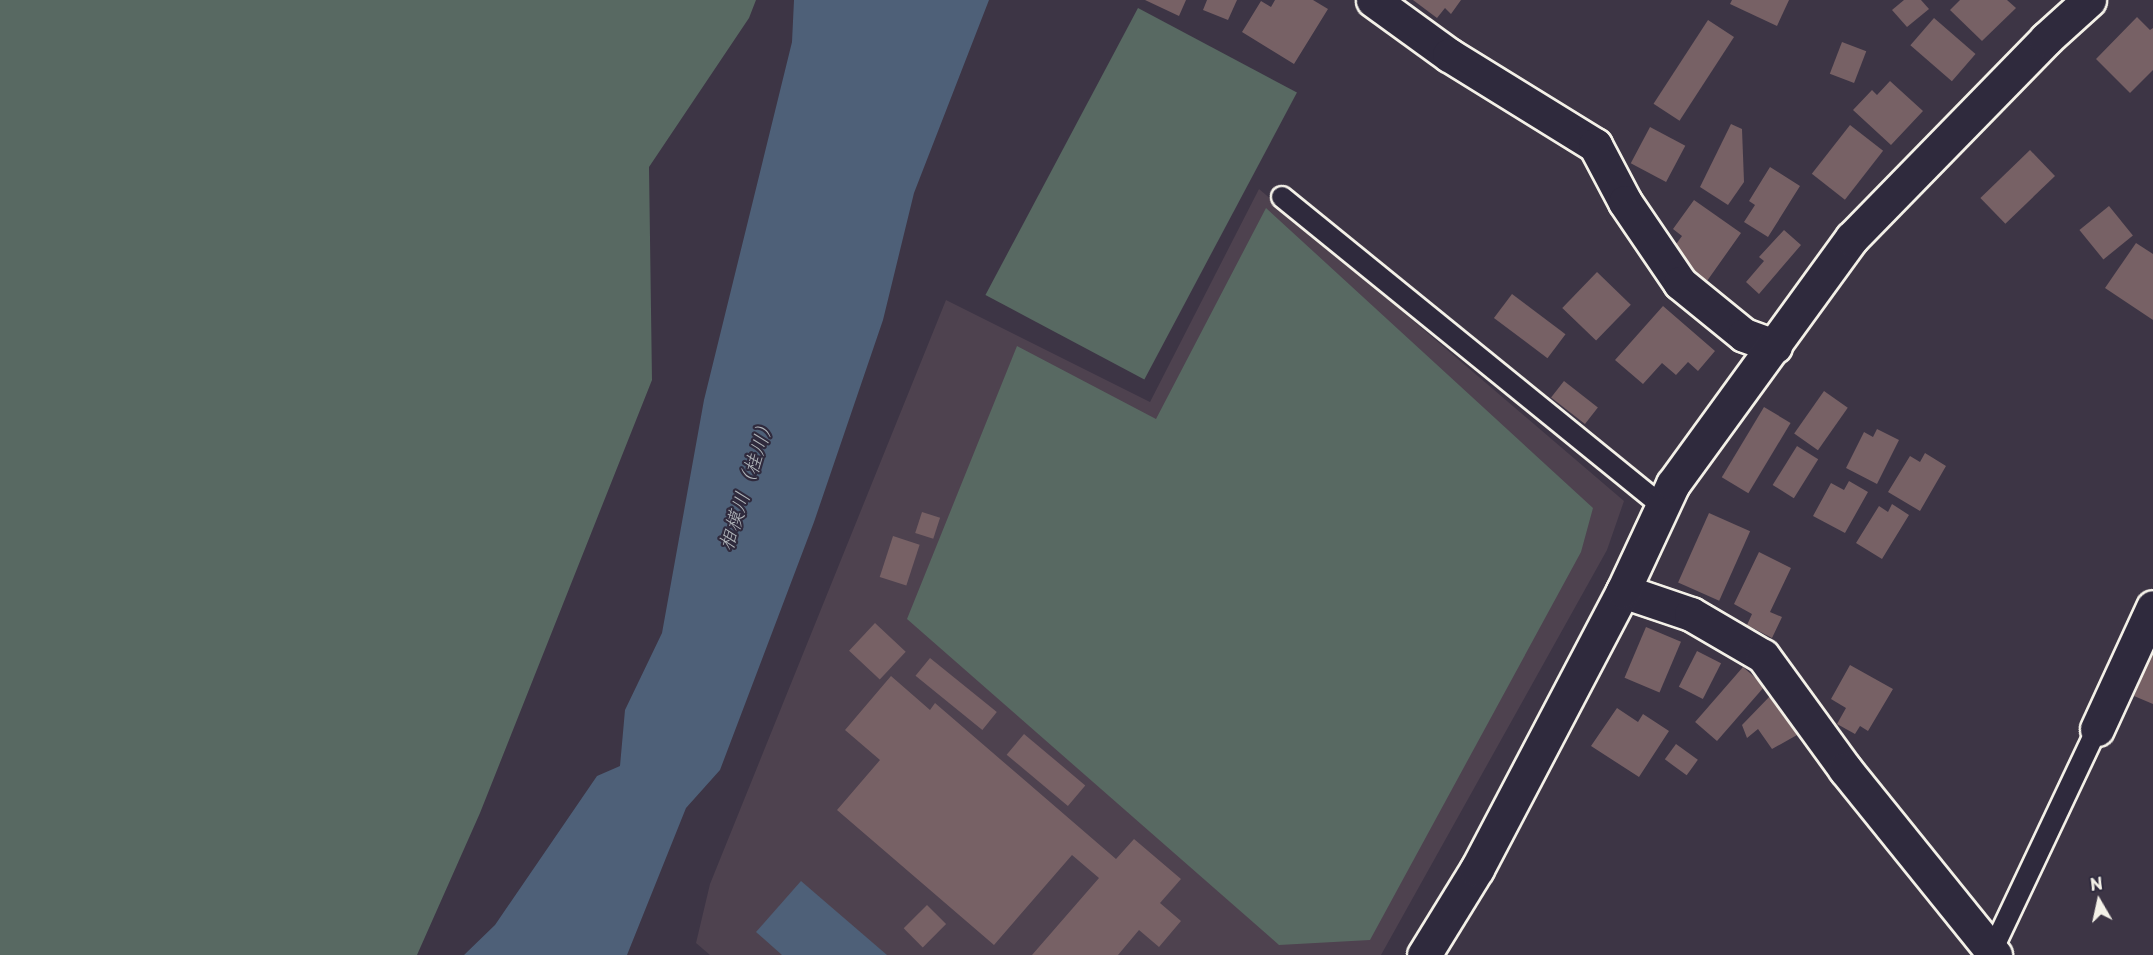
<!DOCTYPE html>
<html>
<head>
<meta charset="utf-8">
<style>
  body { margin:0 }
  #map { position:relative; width:2153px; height:955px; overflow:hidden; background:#3d3545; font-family:"Playpen Sans","Klee One",sans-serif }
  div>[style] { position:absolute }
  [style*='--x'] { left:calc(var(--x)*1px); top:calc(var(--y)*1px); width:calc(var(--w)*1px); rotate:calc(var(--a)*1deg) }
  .built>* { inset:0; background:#4e424f }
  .green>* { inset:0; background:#586962; transform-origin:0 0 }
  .water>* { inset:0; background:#4e6078 }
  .building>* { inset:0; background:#776165; transform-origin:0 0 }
  .roads { filter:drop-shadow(2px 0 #f4f1e8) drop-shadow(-2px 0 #f4f1e8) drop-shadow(0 2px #f4f1e8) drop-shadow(0 -2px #f4f1e8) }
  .lane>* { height:20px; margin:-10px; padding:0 10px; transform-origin:10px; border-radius:10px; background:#2f2a3d }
  .street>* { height:33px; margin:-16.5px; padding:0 16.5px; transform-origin:16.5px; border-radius:16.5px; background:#2f2a3d }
  .secondary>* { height:33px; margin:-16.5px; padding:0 16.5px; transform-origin:16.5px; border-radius:16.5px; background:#2f2a3d }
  span { translate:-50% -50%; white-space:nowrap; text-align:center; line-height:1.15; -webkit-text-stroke:4.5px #2f2a3d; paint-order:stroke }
  .water-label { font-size:20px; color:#b2b7bb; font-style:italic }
  .north { position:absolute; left:2069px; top:871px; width:60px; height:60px; -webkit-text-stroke:4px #2f2a3d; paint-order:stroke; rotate:351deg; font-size:16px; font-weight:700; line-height:24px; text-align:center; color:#f4f1e8 }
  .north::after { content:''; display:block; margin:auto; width:21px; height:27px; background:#f4f1e8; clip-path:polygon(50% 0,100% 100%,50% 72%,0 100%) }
</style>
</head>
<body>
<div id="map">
  <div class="built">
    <div style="clip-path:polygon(1259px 189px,1624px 501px,1607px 550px,1381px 955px,710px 955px,696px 943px,710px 884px,946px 300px,1150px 402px)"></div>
  </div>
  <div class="green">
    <div style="clip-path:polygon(0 0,756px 0,749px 18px,649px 167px,652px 380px,480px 813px,417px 955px,0 955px)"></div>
    <div style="left:1138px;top:8px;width:180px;height:325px;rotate:28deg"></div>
    <div style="clip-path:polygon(1266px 208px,1593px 508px,1581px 552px,1370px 940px,1279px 945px,907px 619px,1017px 346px,1156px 419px)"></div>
  </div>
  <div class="water">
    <div style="clip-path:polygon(794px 0,989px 0,914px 193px,883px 320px,814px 522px,720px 770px,686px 808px,627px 955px,464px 955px,495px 925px,597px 776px,620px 766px,625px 710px,662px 633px,704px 400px,792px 42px)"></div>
    <div style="clip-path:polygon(801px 881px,887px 955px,782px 955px,756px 932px)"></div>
  </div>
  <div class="building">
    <div style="clip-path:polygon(1145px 0,1186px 0,1179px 16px)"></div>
    <div style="clip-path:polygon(1207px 0,1237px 0,1228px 20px,1203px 10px)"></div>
    <div style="clip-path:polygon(1275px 0,1313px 0,1328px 9px,1294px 64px,1242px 32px,1261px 1px,1271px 7px)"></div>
    <div style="clip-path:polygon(1413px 0,1461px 0,1451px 14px,1445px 8px,1437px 18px)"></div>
    <div style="clip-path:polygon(1732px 0,1789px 0,1777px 26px,1730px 4px)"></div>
    <div style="clip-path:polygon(1904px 0,1921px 0,1929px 9px,1907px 27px,1892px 10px)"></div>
    <div style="clip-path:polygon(1960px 0,2007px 0,2016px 8px,1982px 41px,1950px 10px)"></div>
    <div style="clip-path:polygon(2137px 17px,2150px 30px,2153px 28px,2153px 70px,2130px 93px,2096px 59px)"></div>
    <div style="left:1934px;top:18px;width:55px;height:36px;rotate:41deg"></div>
    <div style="left:1708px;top:20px;width:31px;height:100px;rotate:33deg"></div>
    <div style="left:1842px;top:42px;width:26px;height:34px;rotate:21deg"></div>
    <div style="clip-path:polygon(1890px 81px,1923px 111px,1891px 145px,1853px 110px,1872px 90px,1877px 95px)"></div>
    <div style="clip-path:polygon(1731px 124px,1742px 129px,1744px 182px,1728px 205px,1700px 187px)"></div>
    <div style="left:1850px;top:125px;width:42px;height:62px;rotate:38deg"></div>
    <div style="left:1650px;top:127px;width:40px;height:41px;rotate:28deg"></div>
    <div style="left:2030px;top:150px;width:36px;height:69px;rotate:46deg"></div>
    <div style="clip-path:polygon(1770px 167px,1800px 186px,1768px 237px,1744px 222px,1755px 205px,1749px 201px)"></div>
    <div style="clip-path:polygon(1694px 200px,1741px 233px,1707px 281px,1669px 254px,1682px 236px,1673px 229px)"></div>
    <div style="left:2109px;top:206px;width:38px;height:38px;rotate:51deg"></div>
    <div style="clip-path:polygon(1784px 230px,1801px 245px,1759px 294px,1746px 282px,1764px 261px,1759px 257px)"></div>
    <div style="clip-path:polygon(2136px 243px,2153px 254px,2153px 320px,2105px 288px)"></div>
    <div style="left:1597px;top:272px;width:47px;height:50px;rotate:44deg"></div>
    <div style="left:1512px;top:294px;width:67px;height:30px;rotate:37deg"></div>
    <div style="clip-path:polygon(1663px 306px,1715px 351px,1698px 371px,1688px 362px,1676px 375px,1662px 363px,1643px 384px,1615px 360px)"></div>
    <div style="left:1564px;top:381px;width:43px;height:21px;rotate:38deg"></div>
    <div style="left:1824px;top:391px;width:29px;height:52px;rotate:35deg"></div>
    <div style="left:1764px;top:407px;width:31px;height:82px;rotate:31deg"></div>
    <div style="clip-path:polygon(1877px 429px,1899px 440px,1877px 484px,1846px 468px,1864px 432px,1873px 437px)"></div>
    <div style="left:1797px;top:446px;width:25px;height:46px;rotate:32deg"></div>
    <div style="clip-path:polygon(1925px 453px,1946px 466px,1920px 511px,1888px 492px,1910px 456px,1920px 462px)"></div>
    <div style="clip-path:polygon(1849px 481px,1868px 492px,1845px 533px,1813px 516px,1831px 483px,1844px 490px)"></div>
    <div style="clip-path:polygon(1892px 504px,1909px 515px,1882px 559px,1856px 543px,1879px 506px,1888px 512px)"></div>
    <div style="left:922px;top:512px;width:19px;height:22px;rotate:18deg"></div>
    <div style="left:1709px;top:513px;width:45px;height:76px;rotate:24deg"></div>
    <div style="left:893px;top:536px;width:28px;height:43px;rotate:18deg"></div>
    <div style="clip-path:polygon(1759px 552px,1791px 568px,1770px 612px,1782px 617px,1772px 638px,1747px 625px,1752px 614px,1734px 604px)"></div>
    <div style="left:875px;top:623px;width:42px;height:38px;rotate:43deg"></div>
    <div style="left:1646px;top:627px;width:38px;height:55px;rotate:23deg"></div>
    <div style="clip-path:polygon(2153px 650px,2153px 704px,2134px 696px)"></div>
    <div style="left:1697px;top:651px;width:27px;height:40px;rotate:27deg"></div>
    <div style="left:930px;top:658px;width:86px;height:23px;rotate:39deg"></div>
    <div style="clip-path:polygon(1850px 665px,1893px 689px,1868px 731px,1860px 726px,1855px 734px,1837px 724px,1846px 708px,1831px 699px)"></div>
    <div style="left:1743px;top:667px;width:29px;height:73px;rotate:41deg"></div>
    <div style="clip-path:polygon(891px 676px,930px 710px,935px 703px,1116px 859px,1134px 839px,1181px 879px,1160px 903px,1181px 921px,1159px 947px,1139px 930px,1118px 955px,1032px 955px,1099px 878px,1072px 855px,994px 945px,837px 810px,880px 760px,845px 730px)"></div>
    <div style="clip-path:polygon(1773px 693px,1797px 735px,1772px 749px,1758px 729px,1747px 738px,1742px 725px)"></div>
    <div style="clip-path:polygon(1617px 708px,1638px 722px,1643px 714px,1669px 731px,1639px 777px,1591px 746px)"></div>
    <div style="left:1024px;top:734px;width:80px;height:27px;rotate:40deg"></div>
    <div style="left:1676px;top:744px;width:27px;height:19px;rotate:36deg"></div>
    <div style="left:927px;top:905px;width:27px;height:33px;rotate:45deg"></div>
  </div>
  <div class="roads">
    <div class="lane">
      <div style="--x:1282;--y:197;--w:491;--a:39.1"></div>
      <div style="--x:1990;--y:955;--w:250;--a:-64.7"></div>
    </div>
    <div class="street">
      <div style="--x:1373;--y:0;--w:94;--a:35.9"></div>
      <div style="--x:1449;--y:55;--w:172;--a:31.7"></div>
      <div style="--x:1595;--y:145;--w:64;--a:62.2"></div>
      <div style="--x:1625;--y:202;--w:98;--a:55.8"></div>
      <div style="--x:1680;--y:283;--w:82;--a:39.1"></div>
      <div style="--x:1744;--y:335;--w:33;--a:20"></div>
      <div style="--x:1623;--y:591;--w:72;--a:18.7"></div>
      <div style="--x:1691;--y:614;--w:83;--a:30.3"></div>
      <div style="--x:1763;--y:656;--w:140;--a:54"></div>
      <div style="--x:1845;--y:769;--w:239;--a:51.1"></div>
      <div style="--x:2097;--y:729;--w:134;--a:-65.3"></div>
    </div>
    <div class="secondary">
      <div style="--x:1424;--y:955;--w:101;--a:-58.4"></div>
      <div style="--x:1477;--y:869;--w:314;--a:-62.3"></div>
      <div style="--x:1623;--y:591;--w:118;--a:-65"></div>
      <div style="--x:1673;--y:484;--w:304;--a:-54"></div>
      <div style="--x:1852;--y:238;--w:278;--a:-45.7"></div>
      <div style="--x:2046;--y:39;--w:58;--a:-42.2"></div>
    </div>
  </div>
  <div class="water-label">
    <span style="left:746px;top:483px;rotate:-72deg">相模川（桂川）</span>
  </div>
  <div class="north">N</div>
</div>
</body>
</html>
